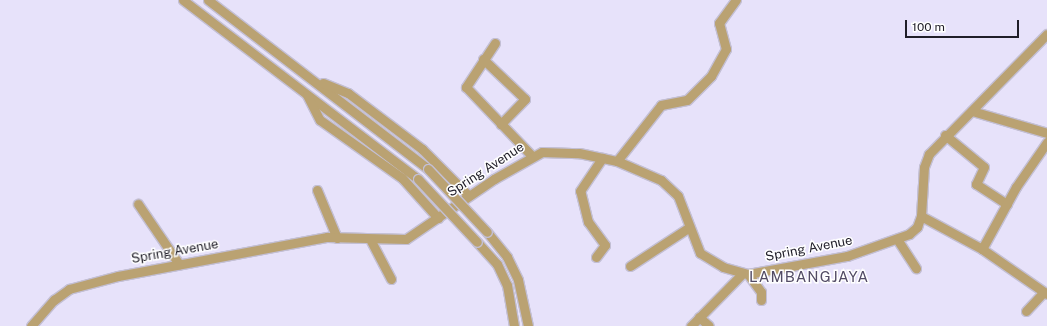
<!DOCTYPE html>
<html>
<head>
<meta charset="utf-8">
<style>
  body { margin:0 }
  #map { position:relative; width:1047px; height:326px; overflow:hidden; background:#e7e2fa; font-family:"Public Sans",sans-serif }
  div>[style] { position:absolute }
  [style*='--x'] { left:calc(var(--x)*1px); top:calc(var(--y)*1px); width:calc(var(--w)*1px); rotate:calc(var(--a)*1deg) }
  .roads { filter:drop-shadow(1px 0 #c3bfd4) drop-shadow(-1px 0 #c3bfd4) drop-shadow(0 1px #c3bfd4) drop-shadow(0 -1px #c3bfd4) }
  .minor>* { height:9px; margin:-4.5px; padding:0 4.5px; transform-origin:4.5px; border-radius:4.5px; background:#baa272 }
  .bridges { filter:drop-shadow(1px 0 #c3bfd4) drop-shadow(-1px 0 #c3bfd4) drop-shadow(0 1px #c3bfd4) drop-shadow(0 -1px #c3bfd4) }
  .minor-bridge>* { height:9px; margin:-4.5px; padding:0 4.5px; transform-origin:4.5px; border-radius:4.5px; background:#baa272 }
  span { translate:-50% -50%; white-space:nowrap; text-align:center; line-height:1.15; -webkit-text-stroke:3px #fff; paint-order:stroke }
  .street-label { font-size:13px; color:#201e29 }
  .quarter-label { font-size:15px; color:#524b65; letter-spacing:1px }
  .scale { position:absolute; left:905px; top:20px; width:114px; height:18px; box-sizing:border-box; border:2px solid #201e29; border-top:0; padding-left:5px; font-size:12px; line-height:14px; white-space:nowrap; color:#201e29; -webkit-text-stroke:3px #fff; paint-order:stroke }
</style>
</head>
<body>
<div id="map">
  <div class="roads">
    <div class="minor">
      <div style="--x:183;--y:0;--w:295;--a:37.3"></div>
      <div style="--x:208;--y:0;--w:277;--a:37.5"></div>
      <div style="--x:495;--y:43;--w:53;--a:123.4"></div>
      <div style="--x:466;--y:87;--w:94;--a:46.3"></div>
      <div style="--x:483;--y:59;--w:58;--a:43.6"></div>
      <div style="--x:525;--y:99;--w:35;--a:134"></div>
      <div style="--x:323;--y:83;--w:27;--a:22"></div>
      <div style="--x:348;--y:93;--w:93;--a:37.1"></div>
      <div style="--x:422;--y:149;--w:66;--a:45"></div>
      <div style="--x:307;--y:95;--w:28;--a:63"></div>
      <div style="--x:320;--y:120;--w:100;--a:35.3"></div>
      <div style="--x:402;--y:178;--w:54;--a:48"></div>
      <div style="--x:972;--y:111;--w:78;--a:16.3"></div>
      <div style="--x:945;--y:135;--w:50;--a:39.4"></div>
      <div style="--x:984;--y:167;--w:19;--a:115"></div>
      <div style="--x:976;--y:184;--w:37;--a:33"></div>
      <div style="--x:617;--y:161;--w:71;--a:-51.8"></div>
      <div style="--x:661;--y:105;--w:26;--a:-11"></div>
      <div style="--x:687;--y:100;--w:34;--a:-45"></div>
      <div style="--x:711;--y:76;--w:31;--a:-61"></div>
      <div style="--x:726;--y:49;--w:27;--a:-105"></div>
      <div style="--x:719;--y:23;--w:29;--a:-54"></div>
      <div style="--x:317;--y:190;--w:52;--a:67.4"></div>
      <div style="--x:138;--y:204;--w:73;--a:55.7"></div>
      <div style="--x:921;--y:216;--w:69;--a:28.4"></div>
      <div style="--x:982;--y:249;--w:79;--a:34.7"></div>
      <div style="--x:487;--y:232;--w:32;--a:51"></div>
      <div style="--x:507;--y:257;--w:25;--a:64"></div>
      <div style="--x:518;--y:280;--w:47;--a:77.7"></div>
      <div style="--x:897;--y:239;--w:35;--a:57"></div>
      <div style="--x:371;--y:241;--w:43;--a:62.2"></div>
      <div style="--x:477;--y:242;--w:30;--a:48"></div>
      <div style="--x:497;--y:264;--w:23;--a:65"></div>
      <div style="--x:507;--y:285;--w:42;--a:80.3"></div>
      <div style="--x:982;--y:249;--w:71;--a:-61.3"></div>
      <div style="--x:1016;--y:187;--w:55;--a:-55.4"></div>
      <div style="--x:596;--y:257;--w:15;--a:-53"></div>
      <div style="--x:605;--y:245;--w:29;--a:-126"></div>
      <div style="--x:588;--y:222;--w:32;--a:-104"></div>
      <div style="--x:580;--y:191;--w:40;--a:-56"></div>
      <div style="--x:630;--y:266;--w:69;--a:-33.2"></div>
      <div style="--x:748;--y:274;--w:22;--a:54"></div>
      <div style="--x:761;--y:292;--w:8;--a:90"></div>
      <div style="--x:1026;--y:311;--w:26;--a:-47"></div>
      <div style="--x:699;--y:317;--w:13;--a:42"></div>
      <div style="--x:31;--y:326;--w:35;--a:-49"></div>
      <div style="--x:54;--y:300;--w:19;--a:-36"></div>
      <div style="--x:69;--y:289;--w:51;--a:-14.9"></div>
      <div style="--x:118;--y:276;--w:213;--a:-10.6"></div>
      <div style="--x:327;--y:237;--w:79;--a:1.5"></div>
      <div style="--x:406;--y:239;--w:107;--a:-34.3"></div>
      <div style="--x:494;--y:179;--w:55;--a:-29.4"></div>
      <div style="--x:542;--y:152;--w:37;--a:2"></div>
      <div style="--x:579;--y:153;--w:39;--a:12"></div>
      <div style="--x:617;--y:161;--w:48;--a:23.4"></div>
      <div style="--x:661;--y:180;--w:23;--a:43"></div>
      <div style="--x:678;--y:196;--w:61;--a:68.9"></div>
      <div style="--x:700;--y:253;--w:27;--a:31"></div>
      <div style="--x:723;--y:267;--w:26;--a:16"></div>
      <div style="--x:748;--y:274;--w:101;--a:-10.3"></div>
      <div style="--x:847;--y:256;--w:66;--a:-19.5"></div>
      <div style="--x:909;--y:234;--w:11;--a:-41"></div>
      <div style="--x:917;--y:227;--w:12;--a:-70"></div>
      <div style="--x:921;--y:216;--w:49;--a:-86.5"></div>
      <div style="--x:924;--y:167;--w:14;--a:-69"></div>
      <div style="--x:929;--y:154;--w:168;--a:-45.5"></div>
      <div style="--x:691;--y:326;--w:73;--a:-45.6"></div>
    </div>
  </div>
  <div class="bridges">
    <div class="minor-bridge">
      <div style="--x:428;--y:169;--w:86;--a:46.9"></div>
      <div style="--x:418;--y:179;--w:86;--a:46.9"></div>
    </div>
  </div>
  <div class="street-label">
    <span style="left:486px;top:170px;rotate:-33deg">Spring Avenue</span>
    <span style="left:809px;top:249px;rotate:-11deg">Spring Avenue</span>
    <span style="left:175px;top:252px;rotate:-10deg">Spring Avenue</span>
  </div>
  <div class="quarter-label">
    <span style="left:809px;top:277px">LAMBANGJAYA</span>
  </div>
  <div class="scale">100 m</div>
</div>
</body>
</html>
